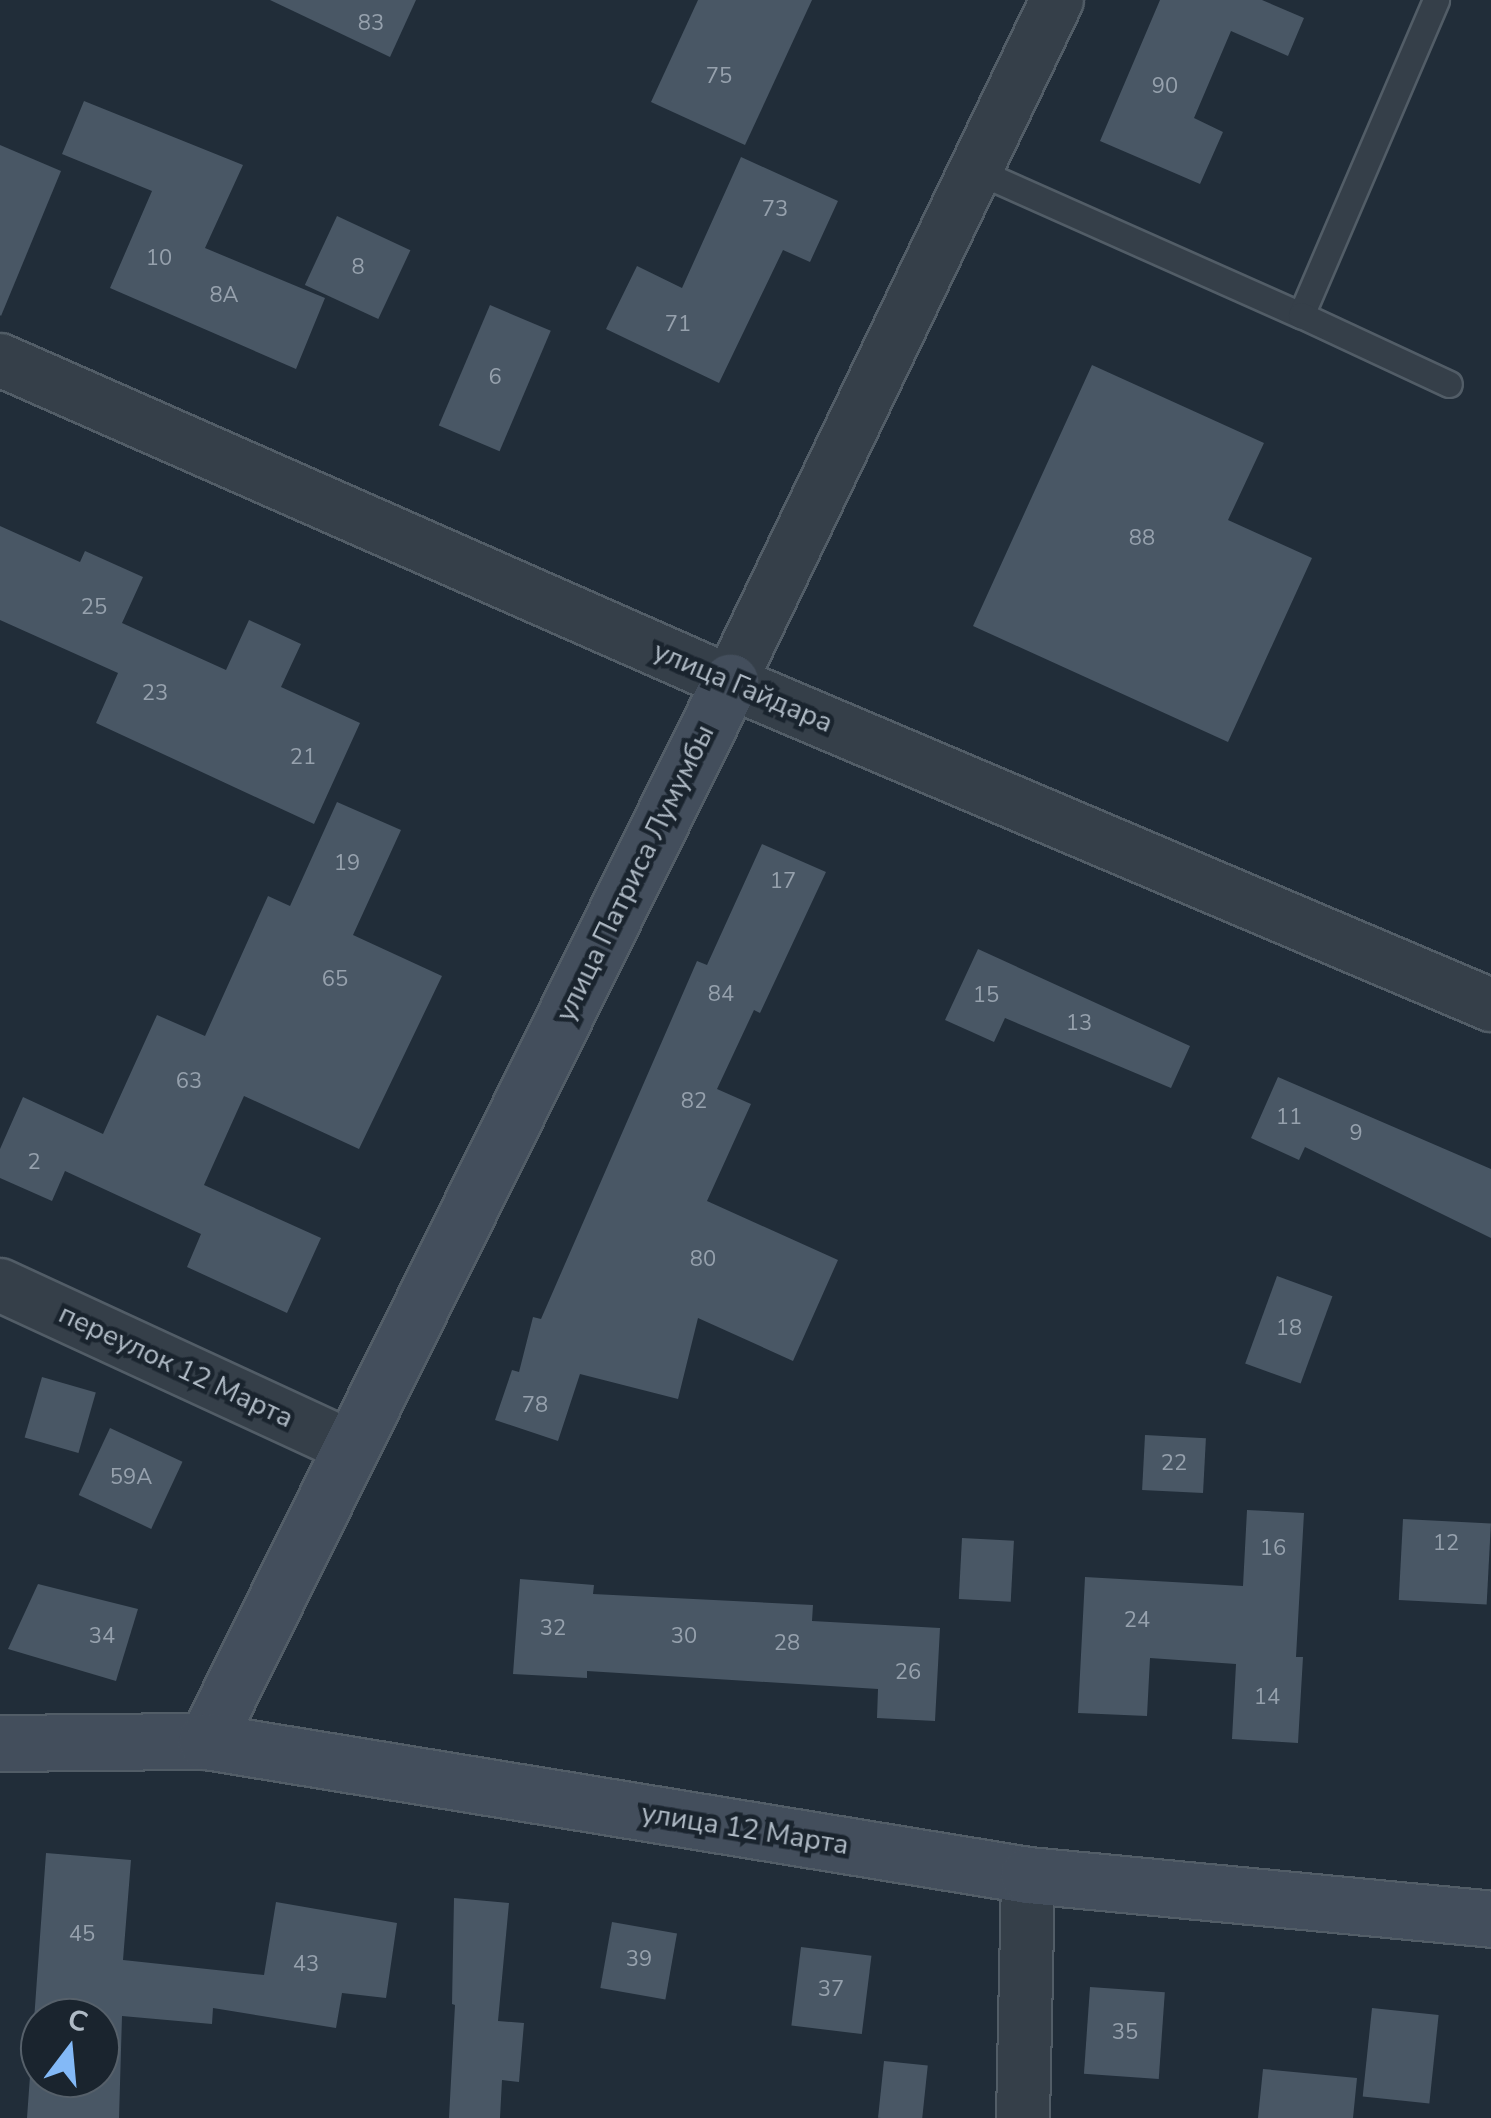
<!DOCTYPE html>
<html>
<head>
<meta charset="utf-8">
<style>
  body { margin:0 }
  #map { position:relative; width:1491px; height:2118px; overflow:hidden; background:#212d39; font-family:"Nunito Sans",sans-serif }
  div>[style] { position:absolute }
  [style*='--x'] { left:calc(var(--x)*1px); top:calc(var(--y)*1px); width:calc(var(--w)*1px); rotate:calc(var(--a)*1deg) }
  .building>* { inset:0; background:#495765; transform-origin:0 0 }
  .roads { filter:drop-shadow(2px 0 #525d67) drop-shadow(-2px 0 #525d67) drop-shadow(0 2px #525d67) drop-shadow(0 -2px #525d67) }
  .lane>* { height:25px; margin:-12.5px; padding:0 12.5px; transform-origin:12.5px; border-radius:12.5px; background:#353f49 }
  .street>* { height:52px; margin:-26px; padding:0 26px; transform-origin:26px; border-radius:26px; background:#353f49 }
  .secondary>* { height:55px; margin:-27.5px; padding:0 27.5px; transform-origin:27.5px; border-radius:27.5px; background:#434e5c }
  span { translate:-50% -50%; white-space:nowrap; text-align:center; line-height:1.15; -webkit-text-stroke:9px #1a242e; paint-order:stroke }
  .number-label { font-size:22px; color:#96a1ad }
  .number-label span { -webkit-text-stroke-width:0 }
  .street-label { font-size:28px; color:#afbac5 }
  .north { position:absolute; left:20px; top:1998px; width:100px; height:100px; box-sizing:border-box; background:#1a242e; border:2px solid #56606a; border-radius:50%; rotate:16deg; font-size:28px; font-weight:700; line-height:40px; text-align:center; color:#afbac5 }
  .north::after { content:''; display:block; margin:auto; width:35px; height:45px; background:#83b9f7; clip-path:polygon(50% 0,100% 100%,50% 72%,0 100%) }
</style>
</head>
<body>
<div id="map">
  <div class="building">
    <div style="clip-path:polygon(270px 0,416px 0,390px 57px)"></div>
    <div style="clip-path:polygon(698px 0,812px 0,745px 145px,651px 102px)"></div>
    <div style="clip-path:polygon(1160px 0,1262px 0,1304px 18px,1288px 56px,1231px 31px,1194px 118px,1223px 132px,1200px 184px,1100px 141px)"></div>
    <div style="clip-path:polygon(84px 101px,243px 165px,205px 248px,325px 298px,296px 369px,110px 288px,152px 191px,62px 154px)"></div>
    <div style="clip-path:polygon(0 145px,61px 171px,1px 316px,0 315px)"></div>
    <div style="clip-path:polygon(741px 157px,838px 201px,810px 262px,783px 250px,719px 383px,606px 329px,637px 266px,682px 288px)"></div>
    <div style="left:337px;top:216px;width:81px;height:76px;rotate:25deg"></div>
    <div style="left:490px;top:305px;width:66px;height:131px;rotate:23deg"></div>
    <div style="clip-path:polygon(1092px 365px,1264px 443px,1228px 520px,1312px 558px,1228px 742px,973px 626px)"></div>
    <div style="clip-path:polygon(0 526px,80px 562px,85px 551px,143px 577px,122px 623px,226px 670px,249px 620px,301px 644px,281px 687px,360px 723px,314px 824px,96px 723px,118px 673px,0 620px)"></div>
    <div style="clip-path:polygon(337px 802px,401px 830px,353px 935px,442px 976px,359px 1149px,244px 1096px,204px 1185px,321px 1238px,287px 1313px,187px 1267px,201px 1234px,65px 1171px,52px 1201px,0 1178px,0 1149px,23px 1097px,103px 1134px,157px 1015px,205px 1036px,268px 896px,290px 906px)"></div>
    <div style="clip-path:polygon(762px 844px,826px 872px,760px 1013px,754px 1010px,717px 1089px,751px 1104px,707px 1201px,838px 1260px,793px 1361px,698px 1318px,678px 1399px,580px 1374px,558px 1441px,495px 1420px,512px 1370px,519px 1372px,533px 1317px,541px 1319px,697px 961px,707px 965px)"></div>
    <div style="clip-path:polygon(978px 949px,1190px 1046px,1171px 1088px,1005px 1018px,994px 1042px,945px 1020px)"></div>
    <div style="clip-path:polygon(1278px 1077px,1491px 1169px,1491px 1238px,1305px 1147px,1299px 1160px,1251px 1138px)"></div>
    <div style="left:1277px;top:1276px;width:59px;height:93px;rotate:20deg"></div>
    <div style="left:42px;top:1377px;width:56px;height:63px;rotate:16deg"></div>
    <div style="left:110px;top:1428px;width:80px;height:74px;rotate:25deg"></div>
    <div style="left:1145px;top:1435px;width:61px;height:55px;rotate:3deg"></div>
    <div style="clip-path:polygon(1247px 1510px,1304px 1513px,1296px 1657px,1303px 1657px,1298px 1743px,1232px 1739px,1236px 1664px,1150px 1658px,1147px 1716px,1078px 1713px,1085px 1577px,1243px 1586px)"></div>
    <div style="left:1403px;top:1519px;width:88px;height:81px;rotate:3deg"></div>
    <div style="left:962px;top:1538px;width:52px;height:61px;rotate:3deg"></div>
    <div style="clip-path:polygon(520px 1579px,594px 1585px,593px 1594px,813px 1605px,812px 1621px,940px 1628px,935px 1721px,877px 1718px,878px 1689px,587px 1671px,587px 1678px,513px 1674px)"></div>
    <div style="clip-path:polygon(38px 1584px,138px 1609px,116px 1681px,8px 1649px)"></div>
    <div style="clip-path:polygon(evenodd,46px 1853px,131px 1860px,123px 1960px,264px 1975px,276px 1902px,397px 1923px,386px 1998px,342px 1993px,336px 2028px,213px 2008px,212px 2024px,122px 2016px,119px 2118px,27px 2118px,46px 1853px,40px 2018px,100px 2018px,100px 2078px,40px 2078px,40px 2018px)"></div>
    <div style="clip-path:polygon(454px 1898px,509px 1903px,498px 2021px,524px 2023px,519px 2082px,502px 2080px,500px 2118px,449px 2118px,455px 2005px,452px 2004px)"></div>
    <div style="left:612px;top:1922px;width:66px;height:67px;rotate:10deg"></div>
    <div style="left:801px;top:1947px;width:71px;height:79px;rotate:7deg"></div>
    <div style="left:1090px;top:1987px;width:75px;height:87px;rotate:4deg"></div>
    <div style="left:1372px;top:2008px;width:67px;height:89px;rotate:6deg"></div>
    <div style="left:884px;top:2061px;width:44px;height:57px;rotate:6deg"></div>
    <div style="clip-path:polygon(1263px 2069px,1357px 2078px,1353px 2118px,1258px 2118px)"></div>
  </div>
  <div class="roads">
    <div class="lane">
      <div style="--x:977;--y:171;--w:355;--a:24"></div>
      <div style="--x:1301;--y:315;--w:343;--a:-66.8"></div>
      <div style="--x:1301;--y:315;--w:163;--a:25"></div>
    </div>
    <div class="street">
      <div style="--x:0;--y:360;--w:798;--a:23.8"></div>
      <div style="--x:730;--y:682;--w:827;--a:23"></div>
      <div style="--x:730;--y:682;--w:756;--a:-64.38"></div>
      <div style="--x:0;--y:1285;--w:387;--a:24.8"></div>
      <div style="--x:1023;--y:2118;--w:243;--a:-88.8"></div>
    </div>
    <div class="secondary">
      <div style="--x:206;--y:1741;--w:1182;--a:-63.67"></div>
      <div style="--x:0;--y:1743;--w:206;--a:-0.6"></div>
      <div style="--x:206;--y:1741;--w:833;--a:9.26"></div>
      <div style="--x:1028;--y:1875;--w:465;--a:5.4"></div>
    </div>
  </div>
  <div class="number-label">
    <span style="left:371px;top:24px">83</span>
    <span style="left:719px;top:77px">75</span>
    <span style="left:1165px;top:87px">90</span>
    <span style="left:775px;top:210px">73</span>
    <span style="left:159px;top:259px">10</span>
    <span style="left:358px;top:268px">8</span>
    <span style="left:224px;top:296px">8А</span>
    <span style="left:678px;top:325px">71</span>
    <span style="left:495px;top:378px">6</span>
    <span style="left:1142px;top:539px">88</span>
    <span style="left:94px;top:608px">25</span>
    <span style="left:155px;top:694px">23</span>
    <span style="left:303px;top:758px">21</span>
    <span style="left:347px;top:864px">19</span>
    <span style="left:783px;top:882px">17</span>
    <span style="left:335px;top:980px">65</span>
    <span style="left:721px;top:995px">84</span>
    <span style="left:986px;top:996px">15</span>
    <span style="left:1079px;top:1024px">13</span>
    <span style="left:189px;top:1082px">63</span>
    <span style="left:694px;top:1102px">82</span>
    <span style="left:1289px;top:1118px">11</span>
    <span style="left:1356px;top:1134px">9</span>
    <span style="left:34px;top:1163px">2</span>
    <span style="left:703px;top:1260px">80</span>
    <span style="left:1289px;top:1329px">18</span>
    <span style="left:535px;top:1406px">78</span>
    <span style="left:1174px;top:1464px">22</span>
    <span style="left:131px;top:1478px">59А</span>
    <span style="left:1446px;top:1544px">12</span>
    <span style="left:1273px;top:1549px">16</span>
    <span style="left:1137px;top:1621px">24</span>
    <span style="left:553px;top:1629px">32</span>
    <span style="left:102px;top:1637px">34</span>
    <span style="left:684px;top:1637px">30</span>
    <span style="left:787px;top:1644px">28</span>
    <span style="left:908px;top:1673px">26</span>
    <span style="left:1267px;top:1698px">14</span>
    <span style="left:82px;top:1935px">45</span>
    <span style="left:639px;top:1960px">39</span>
    <span style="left:306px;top:1965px">43</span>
    <span style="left:831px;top:1990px">37</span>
    <span style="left:1125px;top:2033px">35</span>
  </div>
  <div class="street-label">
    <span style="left:743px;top:687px;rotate:23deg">улица Гайдара</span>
    <span style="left:635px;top:873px;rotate:-64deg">улица Патриса Лумумбы</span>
    <span style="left:176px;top:1366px;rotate:25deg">переулок 12 Марта</span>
    <span style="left:745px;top:1829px;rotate:9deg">улица 12 Марта</span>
  </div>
  <div class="north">С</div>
</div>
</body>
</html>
